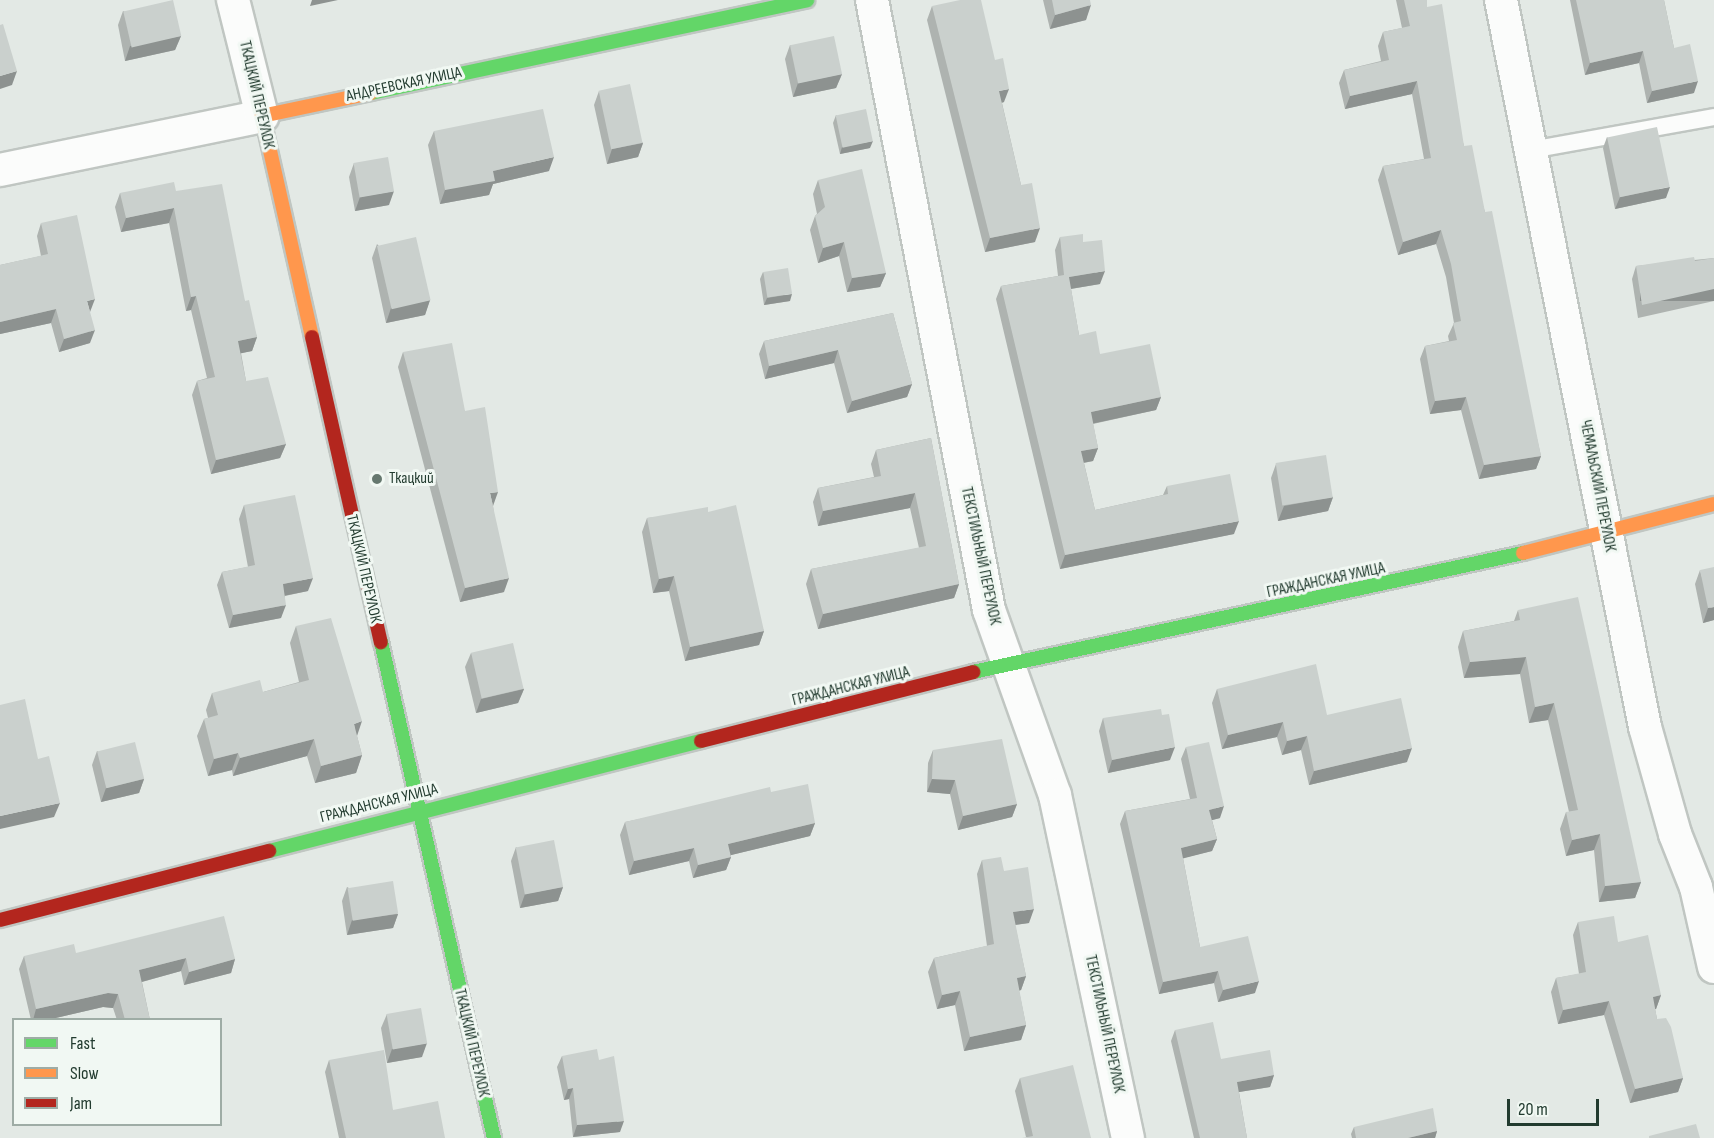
<!DOCTYPE html>
<html>
<head>
<meta charset="utf-8">
<style>
  body { margin:0 }
  #map { position:relative; width:1714px; height:1138px; overflow:hidden; background:#e3e9e5; font-family:"Sofia Sans Condensed",sans-serif }
  div>[style] { position:absolute }
  [style*='--x'] { left:calc(var(--x)*1px); top:calc(var(--y)*1px); width:calc(var(--w)*1px); rotate:calc(var(--a)*1deg) }
  .roads { filter:drop-shadow(2px 0 #c0c6c2) drop-shadow(-2px 0 #c0c6c2) drop-shadow(0 2px #c0c6c2) drop-shadow(0 -2px #c0c6c2) }
  .lane>* { height:16px; margin:-8px; padding:0 8px; transform-origin:8px; border-radius:8px; background:#fbfcfb }
  .street>* { height:32px; margin:-16px; padding:0 16px; transform-origin:16px; border-radius:16px; background:#fbfcfb }
  .fast>* { height:14px; margin:-7px; padding:0 7px; transform-origin:7px; border-radius:7px; background:#63d668 }
  .slow>* { height:14px; margin:-7px; padding:0 7px; transform-origin:7px; border-radius:7px; background:#ff974d }
  .jam>* { height:14px; margin:-7px; padding:0 7px; transform-origin:7px; border-radius:7px; background:#b3261e }
  .wall>* { inset:0; background:#aeb3b0 }
  .shaded-wall>* { inset:0; background:#8d9290; transform-origin:0 0 }
  .building>* { inset:0; background:#cad0cd; transform-origin:0 0 }
  .dots>* { width:16px; height:16px; translate:-50% -50%; box-sizing:border-box; border:3px solid #f1f8f3; border-radius:50% }
  span { translate:-50% -50%; white-space:nowrap; text-align:center; line-height:1.15; -webkit-text-stroke:6px #f1f8f3; paint-order:stroke }
  .street-label { font-size:16px; color:#223b2f }
  .poi-label { font-size:16px; color:#223b2f }
  .left { translate:0 -50%; text-align:left }
  .legend { position:absolute; left:12px; top:1018px; width:210px; height:108px; box-sizing:border-box; background:#f1f8f3; border:2px solid #9eaca5; margin:0; padding:8px 10px; list-style:none; font-size:18px; color:#223b2f }
  .legend li { display:flex; align-items:center; gap:12px; height:30px }
  .legend b { width:30px; border:2px solid #9eaca5 }
  .scale { position:absolute; left:1507px; top:1099px; width:92px; height:27px; box-sizing:border-box; border:3px solid #223b2f; border-top:0; padding-left:8px; font-size:18px; line-height:21px; white-space:nowrap; color:#223b2f; -webkit-text-stroke:4px #f1f8f3; paint-order:stroke }
</style>
</head>
<body>
<div id="map">
  <div class="roads">
    <div class="lane">
      <div style="--x:1531;--y:150;--w:186;--a:-10.2"></div>
    </div>
    <div class="street">
      <div style="--x:872;--y:0;--w:621;--a:79.14"></div>
      <div style="--x:989;--y:610;--w:196;--a:70.4"></div>
      <div style="--x:1055;--y:795;--w:351;--a:78"></div>
      <div style="--x:1501;--y:0;--w:741;--a:78.8"></div>
      <div style="--x:1645;--y:727;--w:111;--a:74.3"></div>
      <div style="--x:1675;--y:834;--w:57;--a:68.4"></div>
      <div style="--x:1696;--y:887;--w:82;--a:77.3"></div>
      <div style="--x:0;--y:170;--w:268;--a:-11.6"></div>
      <div style="--x:262;--y:116;--w:120;--a:-104"></div>
    </div>
    <div class="fast">
      <div style="--x:371;--y:93;--w:446;--a:-12"></div>
      <div style="--x:381;--y:642;--w:509;--a:77.17"></div>
      <div style="--x:973;--y:672;--w:563;--a:-12.21"></div>
      <div style="--x:269;--y:851;--w:446;--a:-14.3"></div>
    </div>
    <div class="slow">
      <div style="--x:312;--y:337;--w:227;--a:-102.7"></div>
      <div style="--x:262;--y:116;--w:111;--a:-11.9"></div>
      <div style="--x:1523;--y:553;--w:197;--a:-14.4"></div>
    </div>
    <div class="jam">
      <div style="--x:312;--y:337;--w:313;--a:77.3"></div>
      <div style="--x:701;--y:741;--w:281;--a:-14.2"></div>
      <div style="--x:0;--y:920;--w:278;--a:-14.4"></div>
    </div>
  </div>
  <div class="wall">
    <div style="clip-path:polygon(1043px 0,1090px 0,1086px 20px,1050px 29px)"></div>
    <div style="clip-path:polygon(1396px 0,1427px 0,1427px 7px,1464px 146px,1485px 212px,1541px 456px,1536px 469px,1479px 479px,1461px 410px,1430px 414px,1420px 359px,1425px 346px,1449px 341px,1448px 336px,1454px 323px,1446px 277px,1436px 244px,1398px 255px,1378px 180px,1383px 166px,1424px 159px,1412px 94px,1345px 109px,1339px 83px,1344px 70px,1381px 61px,1378px 46px,1383px 32px,1402px 28px)"></div>
    <div style="clip-path:polygon(1570px 0,1664px 0,1674px 48px,1694px 93px,1647px 103px,1639px 63px,1585px 75px)"></div>
    <div style="clip-path:polygon(932px 6px,1004px 102px,1002px 103px,1021px 185px,1035px 242px,985px 252px,927px 20px)"></div>
    <div style="clip-path:polygon(123px 11px,181px 36px,175px 50px,125px 61px,118px 25px)"></div>
    <div style="clip-path:polygon(790px 45px,842px 74px,836px 88px,793px 97px,785px 59px)"></div>
    <div style="clip-path:polygon(599px 91px,643px 143px,638px 157px,607px 164px,594px 105px)"></div>
    <div style="clip-path:polygon(836px 115px,870px 148px,840px 154px,833px 123px)"></div>
    <div style="clip-path:polygon(434px 131px,549px 171px,493px 184px,489px 195px,440px 204px,428px 145px)"></div>
    <div style="clip-path:polygon(1607px 137px,1666px 198px,1615px 209px,1603px 148px)"></div>
    <div style="clip-path:polygon(354px 163px,389px 205px,355px 211px,349px 177px)"></div>
    <div style="clip-path:polygon(818px 180px,886px 273px,880px 287px,847px 292px,839px 256px,818px 263px,810px 230px,815px 216px,817px 214px,813px 194px)"></div>
    <div style="clip-path:polygon(176px 191px,245px 301px,257px 337px,252px 351px,241px 353px,246px 381px,286px 444px,280px 458px,211px 474px,192px 395px,197px 381px,207px 378px,191px 310px,186px 311px,169px 223px,121px 232px,115px 207px,120px 193px)"></div>
    <div style="clip-path:polygon(41px 223px,90px 312px,90px 343px,59px 352px,51px 323px,0 334px,0 265px,41px 256px,37px 236px)"></div>
    <div style="clip-path:polygon(1060px 237px,1083px 242px,1100px 284px,1071px 289px,1079px 335px,1100px 354px,1161px 397px,1156px 410px,1093px 424px,1098px 448px,1093px 461px,1084px 463px,1095px 510px,1163px 495px,1167px 486px,1234px 534px,1060px 569px,996px 299px,1001px 286px,1058px 276px,1055px 250px)"></div>
    <div style="clip-path:polygon(377px 244px,430px 300px,425px 315px,386px 323px,372px 258px)"></div>
    <div style="clip-path:polygon(1714px 258px,1714px 301px,1638px 318px,1632px 279px,1636px 266px)"></div>
    <div style="clip-path:polygon(763px 272px,790px 301px,764px 305px,760px 279px)"></div>
    <div style="clip-path:polygon(893px 313px,912px 384px,907px 397px,847px 413px,834px 363px,765px 379px,759px 354px,764px 341px)"></div>
    <div style="clip-path:polygon(403px 352px,465px 411px,493px 506px,504px 592px,460px 602px,398px 367px)"></div>
    <div style="clip-path:polygon(931px 438px,959px 584px,954px 598px,818px 629px,806px 584px,811px 569px,919px 548px,910px 508px,818px 526px,813px 502px,818px 488px,874px 477px,871px 464px,876px 450px)"></div>
    <div style="clip-path:polygon(1276px 464px,1333px 497px,1328px 511px,1278px 521px,1271px 478px)"></div>
    <div style="clip-path:polygon(244px 505px,308px 591px,285px 596px,281px 618px,229px 628px,217px 585px,222px 572px,248px 567px,239px 519px)"></div>
    <div style="clip-path:polygon(708px 512px,764px 631px,759px 645px,685px 661px,669px 591px,653px 593px,642px 532px,647px 518px)"></div>
    <div style="clip-path:polygon(1700px 570px,1714px 620px,1703px 623px,1695px 584px)"></div>
    <div style="clip-path:polygon(1518px 610px,1641px 882px,1635px 898px,1599px 902px,1594px 850px,1566px 856px,1560px 829px,1566px 812px,1569px 812px,1548px 720px,1529px 723px,1520px 674px,1464px 678px,1458px 647px,1463px 631px,1514px 621px)"></div>
    <div style="clip-path:polygon(296px 626px,357px 736px,362px 755px,356px 773px,315px 783px,307px 756px,233px 776px,232px 770px,208px 776px,197px 736px,204px 719px,208px 718px,206px 710px,212px 693px,263px 692px,299px 682px,290px 643px)"></div>
    <div style="clip-path:polygon(471px 653px,524px 689px,518px 703px,476px 713px,465px 667px)"></div>
    <div style="clip-path:polygon(1217px 689px,1327px 715px,1407px 762px,1309px 785px,1301px 750px,1282px 755px,1277px 737px,1222px 749px,1212px 703px)"></div>
    <div style="clip-path:polygon(1103px 718px,1170px 760px,1108px 773px,1099px 731px)"></div>
    <div style="clip-path:polygon(1186px 747px,1220px 818px,1212px 820px,1217px 839px,1212px 851px,1183px 858px,1200px 947px,1255px 993px,1218px 1002px,1214px 983px,1159px 994px,1120px 824px,1125px 811px,1190px 799px,1181px 759px)"></div>
    <div style="clip-path:polygon(933px 750px,1017px 804px,1012px 817px,958px 830px,950px 794px,927px 792px,928px 763px)"></div>
    <div style="clip-path:polygon(97px 751px,144px 779px,139px 793px,101px 802px,92px 765px)"></div>
    <div style="clip-path:polygon(771px 792px,815px 823px,810px 836px,731px 855px,731px 857px,726px 870px,693px 878px,689px 861px,629px 875px,620px 835px,625px 822px)"></div>
    <div style="clip-path:polygon(516px 847px,563px 887px,558px 901px,520px 908px,511px 861px)"></div>
    <div style="clip-path:polygon(982px 860px,1004px 871px,1029px 923px,1015px 925px,1026px 976px,1021px 990px,1019px 991px,1026px 1025px,1021px 1040px,964px 1051px,955px 1005px,937px 1009px,928px 972px,934px 958px,987px 946px,977px 874px)"></div>
    <div style="clip-path:polygon(347px 887px,398px 914px,393px 928px,347px 935px,342px 901px)"></div>
    <div style="clip-path:polygon(1578px 922px,1618px 942px,1661px 995px,1656px 1009px,1655px 1009px,1657px 1019px,1683px 1078px,1678px 1092px,1630px 1103px,1604px 1015px,1558px 1024px,1551px 992px,1556px 978px,1579px 974px,1573px 935px)"></div>
    <div style="clip-path:polygon(24px 956px,235px 959px,231px 973px,184px 985px,181px 971px,142px 982px,150px 1020px,117px 1020px,113px 1008px,103px 1007px,47px 1020px,31px 1020px,19px 969px)"></div>
    <div style="clip-path:polygon(387px 1014px,422px 1057px,387px 1063px,381px 1028px)"></div>
    <div style="clip-path:polygon(1175px 1030px,1221px 1059px,1274px 1075px,1270px 1087px,1239px 1092px,1247px 1138px,1194px 1138px,1171px 1041px)"></div>
    <div style="clip-path:polygon(562px 1056px,599px 1060px,620px 1132px,573px 1137px,569px 1099px,564px 1100px,557px 1067px)"></div>
    <div style="clip-path:polygon(329px 1060px,393px 1110px,445px 1138px,339px 1138px,325px 1072px)"></div>
    <div style="clip-path:polygon(1020px 1078px,1091px 1138px,1026px 1137px,1015px 1091px)"></div>
    <div style="clip-path:polygon(1354px 1127px,1437px 1131px,1435px 1138px,1352px 1138px,1351px 1134px)"></div>
  </div>
  <div class="shaded-wall">
    <div style="clip-path:polygon(312px 0,338px 0,310px 6px)"></div>
    <div style="clip-path:polygon(1091px 5px,1086px 20px,1050px 29px,1055px 15px)"></div>
    <div style="clip-path:polygon(181px 36px,175px 50px,125px 61px,130px 46px)"></div>
    <div style="clip-path:polygon(1643px 51px,1639px 63px,1585px 75px,1590px 63px)"></div>
    <div style="clip-path:polygon(17px 71px,12px 85px,0 89px,0 76px)"></div>
    <div style="clip-path:polygon(842px 74px,836px 88px,793px 97px,798px 83px)"></div>
    <div style="clip-path:polygon(1417px 81px,1412px 94px,1345px 109px,1350px 96px)"></div>
    <div style="clip-path:polygon(1698px 81px,1694px 93px,1647px 103px,1652px 91px)"></div>
    <div style="clip-path:polygon(1009px 89px,1004px 102px,995px 104px,999px 91px)"></div>
    <div style="clip-path:polygon(873px 141px,870px 148px,840px 154px,842px 147px)"></div>
    <div style="clip-path:polygon(643px 143px,638px 157px,607px 164px,612px 149px)"></div>
    <div style="clip-path:polygon(554px 157px,549px 171px,493px 184px,489px 195px,440px 204px,445px 190px,493px 171px)"></div>
    <div style="clip-path:polygon(1670px 187px,1666px 198px,1615px 209px,1620px 197px)"></div>
    <div style="clip-path:polygon(394px 191px,389px 205px,355px 211px,360px 197px)"></div>
    <div style="clip-path:polygon(174px 208px,169px 223px,121px 232px,126px 218px)"></div>
    <div style="clip-path:polygon(1040px 228px,1035px 242px,985px 252px,990px 238px)"></div>
    <div style="clip-path:polygon(1441px 230px,1436px 244px,1398px 255px,1403px 242px)"></div>
    <div style="clip-path:polygon(844px 242px,839px 256px,818px 263px,823px 248px)"></div>
    <div style="clip-path:polygon(1105px 271px,1100px 284px,1064px 290px,1069px 277px)"></div>
    <div style="clip-path:polygon(886px 273px,880px 287px,847px 292px,852px 278px)"></div>
    <div style="left:1714px;top:289px;width:12px;height:74px;rotate:90deg"></div>
    <div style="clip-path:polygon(792px 294px,790px 301px,764px 305px,767px 298px)"></div>
    <div style="clip-path:polygon(196px 296px,191px 310px,186px 311px,191px 297px)"></div>
    <div style="clip-path:polygon(95px 299px,90px 312px,87px 301px)"></div>
    <div style="clip-path:polygon(430px 300px,425px 315px,386px 323px,391px 308px)"></div>
    <div style="clip-path:polygon(56px 309px,51px 323px,0 334px,0 322px)"></div>
    <div style="clip-path:polygon(95px 330px,90px 343px,59px 352px,64px 339px)"></div>
    <div style="clip-path:polygon(257px 337px,252px 351px,233px 355px,238px 341px)"></div>
    <div style="clip-path:polygon(838px 350px,834px 363px,765px 379px,769px 366px)"></div>
    <div style="clip-path:polygon(912px 384px,907px 397px,847px 413px,852px 401px)"></div>
    <div style="clip-path:polygon(1161px 397px,1156px 410px,1086px 425px,1091px 412px)"></div>
    <div style="clip-path:polygon(1466px 397px,1461px 410px,1430px 414px,1435px 401px)"></div>
    <div style="clip-path:polygon(286px 444px,280px 458px,211px 474px,216px 460px)"></div>
    <div style="clip-path:polygon(1098px 448px,1093px 461px,1076px 464px,1081px 451px)"></div>
    <div style="clip-path:polygon(1541px 456px,1536px 469px,1479px 479px,1484px 465px)"></div>
    <div style="clip-path:polygon(498px 492px,493px 506px,490px 493px)"></div>
    <div style="clip-path:polygon(915px 493px,910px 508px,818px 526px,823px 511px)"></div>
    <div style="clip-path:polygon(1333px 497px,1328px 511px,1278px 521px,1284px 506px)"></div>
    <div style="clip-path:polygon(1239px 521px,1234px 534px,1060px 569px,1065px 555px)"></div>
    <div style="clip-path:polygon(674px 576px,669px 591px,653px 593px,659px 579px)"></div>
    <div style="clip-path:polygon(313px 578px,308px 591px,278px 597px,283px 584px)"></div>
    <div style="clip-path:polygon(509px 578px,504px 592px,460px 602px,465px 588px)"></div>
    <div style="clip-path:polygon(959px 584px,954px 598px,818px 629px,823px 614px)"></div>
    <div style="clip-path:polygon(286px 605px,281px 618px,229px 628px,233px 615px)"></div>
    <div style="clip-path:polygon(1714px 607px,1714px 620px,1703px 623px,1708px 608px)"></div>
    <div style="clip-path:polygon(764px 631px,759px 645px,685px 661px,690px 647px)"></div>
    <div style="clip-path:polygon(1526px 657px,1520px 674px,1464px 678px,1470px 662px)"></div>
    <div style="clip-path:polygon(524px 689px,518px 703px,476px 713px,481px 699px)"></div>
    <div style="clip-path:polygon(1554px 703px,1548px 720px,1529px 723px,1535px 707px)"></div>
    <div style="clip-path:polygon(362px 721px,356px 739px,354px 724px)"></div>
    <div style="clip-path:polygon(1283px 722px,1277px 737px,1222px 749px,1228px 735px)"></div>
    <div style="clip-path:polygon(1307px 736px,1301px 750px,1282px 755px,1287px 741px)"></div>
    <div style="clip-path:polygon(314px 739px,307px 756px,233px 776px,240px 758px)"></div>
    <div style="clip-path:polygon(1175px 747px,1170px 760px,1108px 773px,1112px 760px)"></div>
    <div style="clip-path:polygon(1412px 748px,1407px 762px,1309px 785px,1314px 771px)"></div>
    <div style="clip-path:polygon(238px 753px,232px 770px,208px 776px,214px 759px)"></div>
    <div style="clip-path:polygon(362px 755px,356px 773px,315px 783px,321px 766px)"></div>
    <div style="clip-path:polygon(144px 779px,139px 793px,101px 802px,106px 788px)"></div>
    <div style="clip-path:polygon(932px 779px,955px 780px,950px 794px,927px 792px)"></div>
    <div style="clip-path:polygon(60px 803px,54px 817px,0 829px,0 816px)"></div>
    <div style="clip-path:polygon(1017px 804px,1012px 817px,958px 830px,963px 816px)"></div>
    <div style="clip-path:polygon(1224px 806px,1220px 818px,1205px 822px,1209px 810px)"></div>
    <div style="clip-path:polygon(815px 823px,810px 836px,723px 857px,728px 844px)"></div>
    <div style="clip-path:polygon(1600px 834px,1594px 850px,1566px 856px,1572px 840px)"></div>
    <div style="clip-path:polygon(1217px 839px,1212px 851px,1177px 860px,1181px 848px)"></div>
    <div style="clip-path:polygon(694px 848px,689px 861px,629px 875px,634px 861px)"></div>
    <div style="clip-path:polygon(731px 857px,726px 870px,693px 878px,698px 865px)"></div>
    <div style="clip-path:polygon(1641px 882px,1635px 898px,1599px 902px,1605px 886px)"></div>
    <div style="clip-path:polygon(563px 887px,558px 901px,520px 908px,525px 894px)"></div>
    <div style="clip-path:polygon(1034px 909px,1029px 923px,1007px 926px,1013px 912px)"></div>
    <div style="clip-path:polygon(398px 914px,393px 928px,347px 935px,352px 920px)"></div>
    <div style="clip-path:polygon(186px 958px,181px 971px,134px 984px,139px 970px)"></div>
    <div style="clip-path:polygon(235px 959px,231px 973px,184px 985px,189px 972px)"></div>
    <div style="clip-path:polygon(1218px 971px,1214px 983px,1159px 994px,1163px 982px)"></div>
    <div style="clip-path:polygon(1026px 976px,1021px 990px,1011px 992px,1017px 978px)"></div>
    <div style="clip-path:polygon(1259px 981px,1255px 993px,1218px 1002px,1223px 990px)"></div>
    <div style="clip-path:polygon(960px 991px,955px 1005px,937px 1009px,942px 995px)"></div>
    <div style="clip-path:polygon(108px 993px,118px 994px,113px 1008px,103px 1007px,47px 1020px,33px 1020px,36px 1009px)"></div>
    <div style="clip-path:polygon(1661px 995px,1656px 1009px,1648px 1011px,1653px 997px)"></div>
    <div style="clip-path:polygon(1609px 1001px,1604px 1015px,1558px 1024px,1563px 1010px)"></div>
    <div style="clip-path:polygon(1026px 1025px,1021px 1040px,964px 1051px,970px 1037px)"></div>
    <div style="clip-path:polygon(427px 1043px,422px 1057px,387px 1063px,392px 1049px)"></div>
    <div style="clip-path:polygon(1274px 1075px,1270px 1087px,1233px 1093px,1237px 1082px)"></div>
    <div style="clip-path:polygon(1683px 1078px,1678px 1092px,1630px 1103px,1635px 1089px)"></div>
    <div style="clip-path:polygon(573px 1088px,569px 1099px,564px 1100px,568px 1089px)"></div>
    <div style="clip-path:polygon(624px 1121px,620px 1132px,573px 1137px,577px 1125px)"></div>
    <div style="clip-path:polygon(1437px 1131px,1435px 1138px,1408px 1138px)"></div>
  </div>
  <div class="building">
    <div style="left:173px;top:0;width:37px;height:51px;rotate:77deg"></div>
    <div style="clip-path:polygon(960px 0,981px 0,995px 60px,1003px 58px,1009px 89px,999px 91px,1021px 185px,1032px 183px,1040px 228px,990px 238px,932px 6px)"></div>
    <div style="clip-path:polygon(1052px 0,1090px 0,1091px 5px,1055px 15px)"></div>
    <div style="clip-path:polygon(1404px 0,1427px 0,1427px 7px,1442px 4px,1464px 146px,1472px 145px,1485px 212px,1492px 211px,1541px 456px,1484px 465px,1466px 397px,1435px 401px,1425px 346px,1457px 340px,1453px 323px,1461px 321px,1451px 264px,1441px 230px,1403px 242px,1383px 166px,1431px 158px,1417px 81px,1350px 96px,1344px 70px,1389px 60px,1383px 32px,1410px 26px)"></div>
    <div style="clip-path:polygon(1576px 0,1664px 0,1674px 48px,1690px 44px,1698px 81px,1652px 91px,1643px 51px,1590px 63px)"></div>
    <div style="clip-path:polygon(3px 24px,17px 71px,0 76px,0 25px)"></div>
    <div style="left:834px;top:36px;width:39px;height:45px;rotate:78deg"></div>
    <div style="left:630px;top:84px;width:60px;height:32px;rotate:78deg"></div>
    <div style="clip-path:polygon(543px 109px,554px 157px,493px 171px,495px 181px,445px 190px,434px 131px)"></div>
    <div style="left:866px;top:109px;width:33px;height:31px;rotate:78deg"></div>
    <div style="left:1657px;top:127px;width:61px;height:51px;rotate:78deg"></div>
    <div style="left:388px;top:157px;width:35px;height:35px;rotate:80deg"></div>
    <div style="clip-path:polygon(862px 169px,886px 273px,852px 278px,844px 242px,823px 248px,815px 216px,825px 207px,818px 180px)"></div>
    <div style="clip-path:polygon(174px 182px,176px 191px,222px 184px,245px 301px,249px 300px,257px 337px,238px 341px,246px 381px,268px 377px,286px 444px,216px 460px,197px 381px,215px 377px,196px 296px,191px 297px,174px 208px,126px 218px,120px 193px)"></div>
    <div style="clip-path:polygon(77px 215px,95px 299px,87px 301px,95px 330px,64px 339px,56px 309px,0 322px,0 265px,48px 254px,41px 223px)"></div>
    <div style="clip-path:polygon(1083px 234px,1083px 242px,1102px 240px,1105px 271px,1069px 277px,1079px 335px,1096px 331px,1100px 354px,1150px 344px,1161px 397px,1091px 412px,1098px 448px,1081px 451px,1095px 510px,1168px 494px,1167px 486px,1230px 474px,1239px 521px,1065px 555px,1001px 286px,1064px 275px,1060px 237px)"></div>
    <div style="left:416px;top:237px;width:65px;height:40px;rotate:77deg"></div>
    <div style="clip-path:polygon(1694px 257px,1695px 261px,1714px 258px,1714px 289px,1642px 305px,1636px 266px)"></div>
    <div style="left:788px;top:268px;width:26px;height:25px;rotate:81deg"></div>
    <div style="clip-path:polygon(893px 313px,912px 384px,852px 401px,838px 350px,769px 366px,764px 341px)"></div>
    <div style="clip-path:polygon(452px 343px,465px 411px,485px 407px,498px 492px,490px 493px,509px 578px,465px 588px,403px 352px)"></div>
    <div style="clip-path:polygon(931px 438px,959px 584px,823px 614px,811px 569px,926px 546px,915px 493px,823px 511px,818px 488px,881px 476px,876px 450px)"></div>
    <div style="left:1326px;top:455px;width:43px;height:51px;rotate:81deg"></div>
    <div style="clip-path:polygon(295px 495px,313px 578px,283px 584px,286px 605px,233px 615px,222px 572px,255px 565px,244px 505px)"></div>
    <div style="clip-path:polygon(736px 505px,764px 631px,690px 647px,674px 576px,659px 579px,647px 518px,708px 507px,708px 512px)"></div>
    <div style="clip-path:polygon(1714px 567px,1714px 607px,1708px 608px,1700px 570px)"></div>
    <div style="clip-path:polygon(1578px 597px,1641px 882px,1605px 886px,1600px 834px,1572px 840px,1566px 812px,1578px 810px,1554px 703px,1535px 707px,1526px 657px,1470px 662px,1463px 631px,1520px 620px,1518px 610px)"></div>
    <div style="clip-path:polygon(331px 618px,362px 721px,354px 724px,362px 755px,321px 766px,314px 739px,240px 758px,238px 753px,214px 759px,204px 719px,218px 715px,212px 693px,260px 680px,263px 692px,309px 680px,296px 626px)"></div>
    <div style="left:513px;top:643px;width:47px;height:43px;rotate:77deg"></div>
    <div style="clip-path:polygon(1316px 664px,1327px 715px,1401px 698px,1412px 748px,1314px 771px,1307px 736px,1287px 741px,1283px 722px,1228px 735px,1217px 689px)"></div>
    <div style="clip-path:polygon(25px 699px,38px 759px,49px 756px,60px 803px,0 816px,0 705px)"></div>
    <div style="clip-path:polygon(1161px 709px,1162px 715px,1169px 714px,1175px 747px,1112px 760px,1103px 718px)"></div>
    <div style="clip-path:polygon(1002px 739px,1017px 804px,963px 816px,955px 780px,932px 779px,933px 750px)"></div>
    <div style="left:135px;top:742px;width:38px;height:39px;rotate:76deg"></div>
    <div style="clip-path:polygon(1209px 742px,1224px 806px,1209px 810px,1217px 839px,1181px 848px,1200px 947px,1248px 936px,1259px 981px,1223px 990px,1218px 971px,1163px 982px,1125px 811px,1197px 798px,1186px 747px)"></div>
    <div style="clip-path:polygon(808px 784px,815px 823px,728px 844px,731px 857px,698px 865px,694px 848px,634px 861px,625px 822px,770px 787px,771px 792px)"></div>
    <div style="left:554px;top:840px;width:48px;height:39px;rotate:79deg"></div>
    <div style="clip-path:polygon(1001px 857px,1004px 871px,1028px 867px,1034px 909px,1013px 912px,1026px 976px,1017px 978px,1026px 1025px,970px 1037px,960px 991px,942px 995px,934px 958px,994px 944px,982px 860px)"></div>
    <div style="left:393px;top:881px;width:33px;height:46px;rotate:81deg"></div>
    <div style="clip-path:polygon(224px 916px,235px 959px,189px 972px,186px 958px,139px 970px,150px 1020px,125px 1020px,118px 994px,108px 993px,36px 1009px,24px 956px,74px 944px,76px 953px)"></div>
    <div style="clip-path:polygon(1614px 916px,1618px 942px,1648px 935px,1661px 995px,1653px 997px,1657px 1019px,1666px 1018px,1671px 1027px,1683px 1078px,1635px 1089px,1609px 1001px,1563px 1010px,1556px 978px,1586px 972px,1578px 922px)"></div>
    <div style="left:421px;top:1008px;width:36px;height:35px;rotate:80deg"></div>
    <div style="clip-path:polygon(1213px 1022px,1221px 1059px,1270px 1050px,1274px 1075px,1237px 1082px,1247px 1138px,1200px 1138px,1175px 1030px)"></div>
    <div style="clip-path:polygon(597px 1049px,599px 1060px,614px 1056px,624px 1121px,577px 1125px,573px 1088px,568px 1089px,562px 1056px)"></div>
    <div style="clip-path:polygon(384px 1050px,393px 1110px,438px 1101px,445px 1138px,346px 1138px,329px 1060px)"></div>
    <div style="clip-path:polygon(1073px 1065px,1091px 1138px,1022px 1138px,1033px 1136px,1020px 1078px)"></div>
    <div style="clip-path:polygon(1433px 1108px,1437px 1131px,1408px 1138px,1356px 1138px,1354px 1127px)"></div>
    <div style="clip-path:polygon(1696px 1124px,1700px 1138px,1649px 1138px,1649px 1136px)"></div>
  </div>
  <div class="dots">
    <div style="left:377px;top:479px;background:#66786f"></div>
  </div>
  <div class="street-label">
    <span style="left:404px;top:85px;rotate:-12deg">АНДРЕЕВСКАЯ УЛИЦА</span>
    <span style="left:256px;top:95px;rotate:77deg">ТКАЦКИЙ ПЕРЕУЛОК</span>
    <span style="left:1597px;top:486px;rotate:79deg">ЧЕМАЛЬСКИЙ ПЕРЕУЛОК</span>
    <span style="left:980px;top:556px;rotate:78deg">ТЕКСТИЛЬНЫЙ ПЕРЕУЛОК</span>
    <span style="left:363px;top:569px;rotate:77deg">ТКАЦКИЙ ПЕРЕУЛОК</span>
    <span style="left:1326px;top:581px;rotate:-12deg">ГРАЖДАНСКАЯ УЛИЦА</span>
    <span style="left:851px;top:687px;rotate:-14deg">ГРАЖДАНСКАЯ УЛИЦА</span>
    <span style="left:379px;top:804px;rotate:-14deg">ГРАЖДАНСКАЯ УЛИЦА</span>
    <span style="left:1104px;top:1024px;rotate:78deg">ТЕКСТИЛЬНЫЙ ПЕРЕУЛОК</span>
    <span style="left:471px;top:1043px;rotate:77deg">ТКАЦКИЙ ПЕРЕУЛОК</span>
  </div>
  <div class="poi-label">
    <span class="left" style="left:389px;top:479px">Ткацкий</span>
  </div>
  <ul class="legend">
  <li><b style="height:8px;background:#63d668"></b>Fast</li>
  <li><b style="height:8px;background:#ff974d"></b>Slow</li>
  <li><b style="height:8px;background:#b3261e"></b>Jam</li>
  </ul>
  <div class="scale">20 m</div>
</div>
</body>
</html>
